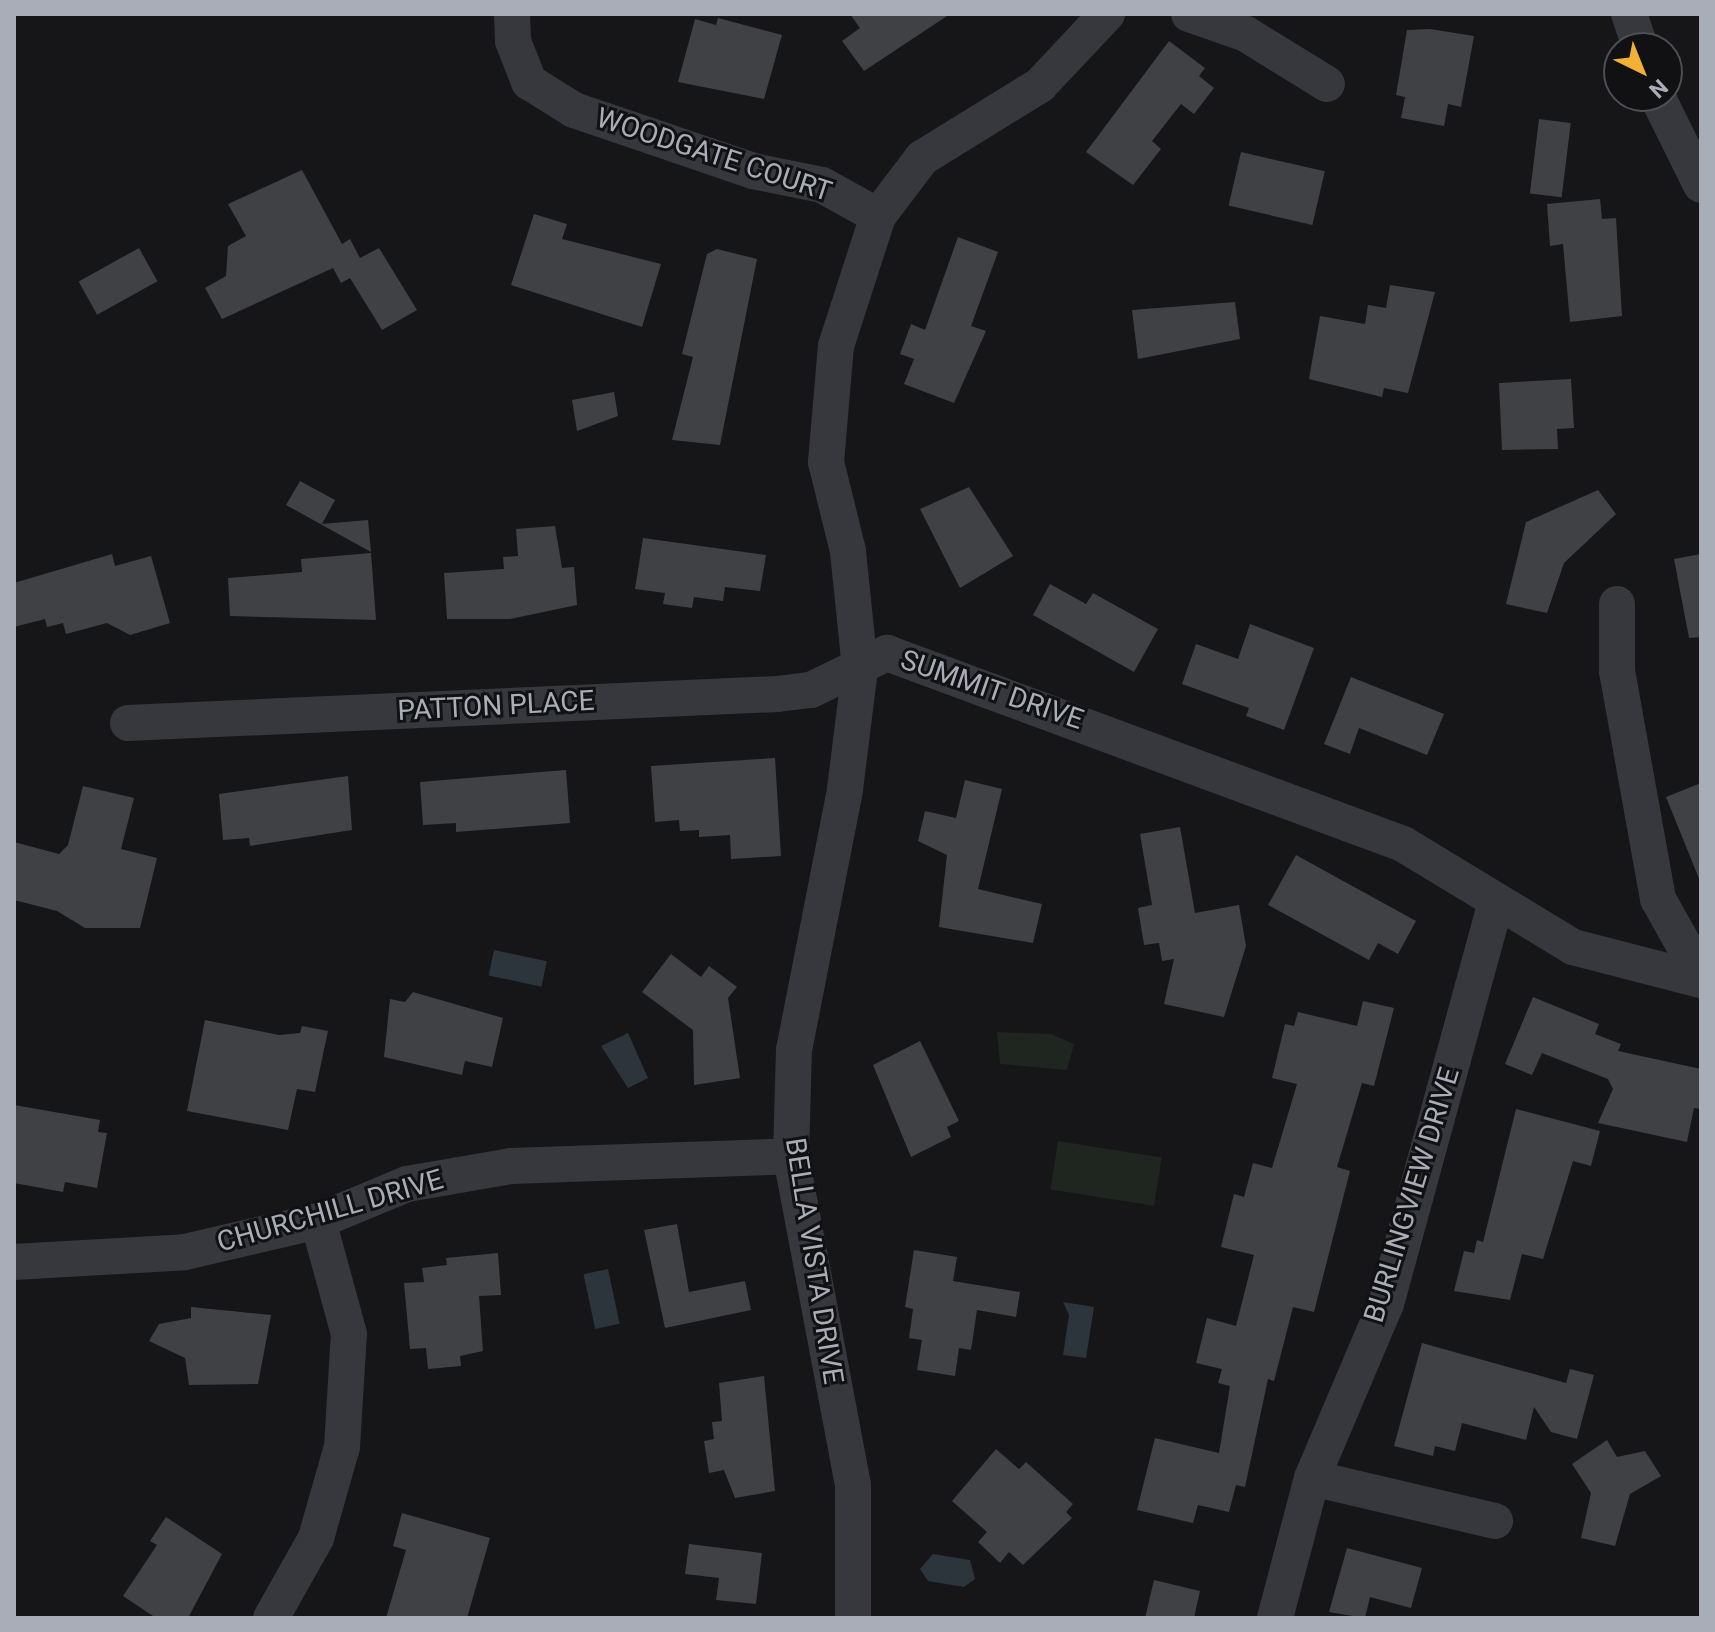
<!DOCTYPE html>
<html>
<head>
<meta charset="utf-8">
<style>
  body { margin:0 }
  #map { position:relative; width:1715px; height:1632px; overflow:hidden; background:#161618; font-family:Roboto,sans-serif }
  div>[style] { position:absolute }
  [style*='--x'] { left:calc(var(--x)*1px); top:calc(var(--y)*1px); width:calc(var(--w)*1px); rotate:calc(var(--a)*1deg) }
  .green>* { inset:0; background:#1e261f; transform-origin:0 0 }
  .water>* { inset:0; background:#2c353c; transform-origin:0 0 }
  .building>* { inset:0; background:#404145; transform-origin:0 0 }
  .minor>* { height:36px; margin:-18px; padding:0 18px; transform-origin:18px; border-radius:18px; background:#37383d }
  span { translate:-50% -50%; white-space:nowrap; text-align:center; line-height:1.15; -webkit-text-stroke:6px #111113; paint-order:stroke }
  .street-label { font-size:28px; color:#a8adb8 }
  .frame { position:absolute; inset:0; border:16px solid #a8adb8; pointer-events:none }
  .north { position:absolute; left:1603px; top:32px; width:80px; height:80px; box-sizing:border-box; background:#111113; border:2px solid #4d4f55; border-radius:50%; rotate:137deg; font-size:22px; font-weight:700; line-height:32px; text-align:center; color:#a8adb8 }
  .north::after { content:''; display:block; margin:auto; width:28px; height:36px; background:#f2b134; clip-path:polygon(50% 0,100% 100%,50% 72%,0 100%) }
</style>
</head>
<body>
<div id="map">
  <div class="green">
    <div style="clip-path:polygon(997px 1032px,1051px 1034px,1074px 1044px,1067px 1070px,1000px 1064px)"></div>
    <div style="left:1058px;top:1141px;width:105px;height:49px;rotate:9deg"></div>
  </div>
  <div class="water">
    <div style="left:494px;top:950px;width:54px;height:26px;rotate:12deg"></div>
    <div style="clip-path:polygon(628px 1033px,648px 1078px,628px 1088px,601px 1046px)"></div>
    <div style="left:608px;top:1269px;width:56px;height:25px;rotate:78deg"></div>
    <div style="clip-path:polygon(1063px 1302px,1094px 1307px,1086px 1358px,1063px 1355px,1069px 1315px)"></div>
    <div style="clip-path:polygon(933px 1554px,970px 1560px,975px 1579px,964px 1587px,928px 1581px,920px 1569px)"></div>
  </div>
  <div class="building">
    <div style="clip-path:polygon(850px 14px,950px 14px,864px 71px,842px 41px,860px 28px)"></div>
    <div style="clip-path:polygon(718px 18px,782px 35px,764px 99px,678px 82px,695px 19px,716px 25px)"></div>
    <div style="clip-path:polygon(1430px 29px,1474px 36px,1461px 107px,1448px 104px,1444px 126px,1401px 118px,1405px 97px,1396px 95px,1407px 30px)"></div>
    <div style="clip-path:polygon(1169px 41px,1205px 68px,1199px 76px,1214px 88px,1194px 114px,1181px 104px,1152px 141px,1161px 149px,1133px 185px,1086px 152px)"></div>
    <div style="left:1539px;top:119px;width:32px;height:75px;rotate:7deg"></div>
    <div style="left:1241px;top:152px;width:86px;height:55px;rotate:13deg"></div>
    <div style="clip-path:polygon(302px 170px,342px 244px,350px 239px,360px 258px,379px 248px,417px 310px,382px 330px,350px 278px,341px 283px,333px 268px,222px 319px,205px 288px,226px 276px,228px 246px,246px 236px,228px 204px)"></div>
    <div style="clip-path:polygon(1600px 199px,1602px 219px,1616px 218px,1622px 316px,1570px 322px,1563px 244px,1550px 246px,1547px 204px)"></div>
    <div style="clip-path:polygon(534px 214px,567px 224px,562px 239px,661px 264px,642px 327px,511px 285px)"></div>
    <div style="clip-path:polygon(958px 237px,998px 252px,971px 326px,986px 331px,954px 403px,904px 384px,914px 359px,900px 354px,911px 324px,925px 330px)"></div>
    <div style="left:139px;top:248px;width:38px;height:69px;rotate:61deg"></div>
    <div style="clip-path:polygon(717px 249px,757px 259px,720px 445px,672px 440px,693px 357px,682px 354px,707px 254px)"></div>
    <div style="clip-path:polygon(1390px 285px,1435px 292px,1408px 393px,1384px 388px,1382px 397px,1309px 379px,1320px 316px,1365px 324px,1368px 305px,1386px 308px)"></div>
    <div style="clip-path:polygon(1235px 302px,1240px 339px,1138px 359px,1132px 310px)"></div>
    <div style="clip-path:polygon(1571px 379px,1574px 428px,1557px 429px,1558px 449px,1502px 450px,1499px 383px)"></div>
    <div style="clip-path:polygon(614px 392px,618px 416px,577px 431px,572px 400px)"></div>
    <div style="clip-path:polygon(300px 481px,335px 500px,322px 524px,368px 520px,371px 552px,286px 505px)"></div>
    <div style="clip-path:polygon(969px 487px,1013px 556px,960px 588px,920px 509px)"></div>
    <div style="clip-path:polygon(1598px 490px,1616px 514px,1564px 563px,1547px 613px,1506px 604px,1526px 522px)"></div>
    <div style="clip-path:polygon(555px 526px,562px 568px,574px 567px,577px 605px,510px 619px,447px 619px,444px 573px,504px 569px,503px 557px,518px 556px,516px 529px)"></div>
    <div style="clip-path:polygon(643px 538px,766px 555px,760px 591px,725px 587px,723px 601px,694px 597px,692px 608px,663px 604px,665px 593px,635px 589px)"></div>
    <div style="clip-path:polygon(371px 553px,376px 620px,230px 616px,228px 578px,302px 572px,301px 559px)"></div>
    <div style="clip-path:polygon(112px 554px,115px 566px,151px 556px,170px 623px,130px 635px,107px 623px,66px 634px,63px 623px,47px 627px,45px 619px,14px 627px,14px 583px)"></div>
    <div style="clip-path:polygon(1701px 554px,1701px 637px,1689px 638px,1674px 559px)"></div>
    <div style="clip-path:polygon(1050px 584px,1086px 604px,1093px 593px,1158px 629px,1134px 672px,1033px 615px)"></div>
    <div style="clip-path:polygon(1250px 624px,1314px 648px,1284px 730px,1246px 716px,1249px 708px,1182px 684px,1196px 644px,1238px 659px)"></div>
    <div style="clip-path:polygon(1351px 677px,1444px 714px,1427px 755px,1359px 728px,1350px 754px,1324px 744px)"></div>
    <div style="clip-path:polygon(775px 758px,781px 856px,731px 859px,730px 835px,699px 837px,699px 830px,680px 831px,679px 820px,655px 822px,651px 766px)"></div>
    <div style="clip-path:polygon(566px 770px,570px 823px,456px 832px,456px 823px,423px 825px,420px 782px)"></div>
    <div style="clip-path:polygon(348px 776px,352px 830px,250px 846px,249px 838px,223px 840px,219px 794px)"></div>
    <div style="clip-path:polygon(965px 780px,1002px 789px,978px 889px,1042px 904px,1033px 943px,939px 927px,947px 855px,918px 841px,925px 811px,956px 818px)"></div>
    <div style="clip-path:polygon(1701px 783px,1701px 880px,1700px 881px,1666px 797px)"></div>
    <div style="clip-path:polygon(83px 786px,134px 798px,121px 849px,157px 858px,140px 928px,85px 928px,57px 911px,14px 900px,14px 842px,59px 854px,68px 845px)"></div>
    <div style="clip-path:polygon(1180px 827px,1195px 913px,1239px 905px,1246px 946px,1224px 1017px,1164px 1004px,1174px 959px,1162px 961px,1159px 943px,1144px 945px,1138px 908px,1152px 905px,1140px 834px)"></div>
    <div style="clip-path:polygon(1296px 855px,1416px 921px,1398px 954px,1378px 943px,1369px 960px,1268px 905px)"></div>
    <div style="clip-path:polygon(671px 954px,701px 977px,709px 966px,737px 987px,728px 998px,740px 1078px,694px 1085px,693px 1030px,642px 992px)"></div>
    <div style="clip-path:polygon(413px 992px,503px 1018px,492px 1067px,465px 1061px,462px 1075px,384px 1057px,390px 999px,405px 1002px)"></div>
    <div style="clip-path:polygon(1533px 997px,1599px 1024px,1595px 1034px,1621px 1044px,1618px 1051px,1701px 1069px,1701px 1109px,1694px 1108px,1687px 1142px,1598px 1123px,1613px 1089px,1608px 1079px,1542px 1053px,1532px 1075px,1505px 1064px)"></div>
    <div style="clip-path:polygon(1363px 1001px,1394px 1008px,1374px 1086px,1362px 1083px,1337px 1167px,1350px 1171px,1314px 1312px,1293px 1307px,1274px 1381px,1268px 1379px,1245px 1487px,1236px 1485px,1229px 1512px,1198px 1505px,1193px 1523px,1137px 1510px,1155px 1438px,1219px 1453px,1230px 1386px,1218px 1383px,1222px 1369px,1196px 1363px,1207px 1318px,1236px 1326px,1254px 1255px,1221px 1247px,1234px 1194px,1244px 1197px,1253px 1163px,1272px 1168px,1297px 1084px,1272px 1078px,1285px 1024px,1294px 1026px,1298px 1012px,1357px 1026px)"></div>
    <div style="clip-path:polygon(205px 1020px,279px 1035px,300px 1033px,302px 1026px,328px 1031px,315px 1092px,297px 1089px,288px 1130px,187px 1111px)"></div>
    <div style="clip-path:polygon(920px 1041px,959px 1121px,947px 1127px,951px 1137px,911px 1157px,873px 1065px)"></div>
    <div style="clip-path:polygon(14px 1105px,100px 1120px,98px 1132px,107px 1133px,97px 1188px,65px 1182px,63px 1192px,14px 1183px)"></div>
    <div style="clip-path:polygon(1516px 1109px,1600px 1131px,1591px 1166px,1573px 1161px,1543px 1259px,1522px 1254px,1510px 1300px,1454px 1291px,1464px 1251px,1474px 1253px,1477px 1240px,1483px 1242px)"></div>
    <div style="clip-path:polygon(677px 1224px,689px 1292px,745px 1281px,751px 1310px,665px 1328px,644px 1230px)"></div>
    <div style="clip-path:polygon(914px 1250px,957px 1257px,953px 1281px,1020px 1292px,1016px 1317px,977px 1310px,971px 1350px,959px 1348px,955px 1376px,917px 1370px,922px 1340px,909px 1338px,913px 1309px,905px 1307px)"></div>
    <div style="clip-path:polygon(498px 1253px,501px 1295px,479px 1296px,483px 1351px,460px 1356px,461px 1366px,428px 1369px,426px 1348px,410px 1349px,404px 1283px,424px 1282px,422px 1268px,447px 1265px,446px 1258px)"></div>
    <div style="clip-path:polygon(191px 1307px,271px 1315px,258px 1384px,189px 1385px,185px 1358px,149px 1341px,159px 1324px,191px 1318px)"></div>
    <div style="clip-path:polygon(1422px 1343px,1566px 1383px,1570px 1369px,1594px 1375px,1577px 1439px,1551px 1432px,1534px 1407px,1526px 1440px,1462px 1423px,1455px 1451px,1435px 1446px,1433px 1456px,1394px 1446px)"></div>
    <div style="clip-path:polygon(764px 1376px,775px 1491px,735px 1498px,724px 1470px,709px 1473px,704px 1441px,714px 1439px,712px 1422px,722px 1421px,719px 1383px)"></div>
    <div style="clip-path:polygon(1607px 1440px,1617px 1457px,1645px 1451px,1661px 1476px,1630px 1494px,1615px 1546px,1581px 1538px,1591px 1493px,1572px 1464px)"></div>
    <div style="clip-path:polygon(996px 1449px,1019px 1469px,1026px 1462px,1073px 1504px,1066px 1512px,1072px 1518px,1023px 1565px,1009px 1552px,1000px 1563px,978px 1542px,987px 1532px,952px 1501px)"></div>
    <div style="clip-path:polygon(402px 1513px,490px 1538px,467px 1618px,386px 1618px,406px 1550px,393px 1546px)"></div>
    <div style="clip-path:polygon(166px 1517px,222px 1554px,188px 1618px,156px 1618px,123px 1596px,157px 1545px,150px 1541px)"></div>
    <div style="clip-path:polygon(689px 1544px,762px 1553px,756px 1604px,716px 1600px,719px 1578px,685px 1574px)"></div>
    <div style="clip-path:polygon(1347px 1548px,1422px 1568px,1411px 1608px,1370px 1597px,1365px 1618px,1329px 1612px)"></div>
    <div style="clip-path:polygon(1154px 1580px,1200px 1591px,1194px 1618px,1145px 1618px)"></div>
  </div>
  <div class="minor">
    <div style="--x:512;--y:14;--w:27;--a:88"></div>
    <div style="--x:513;--y:41;--w:44;--a:68.7"></div>
    <div style="--x:529;--y:82;--w:53;--a:31.9"></div>
    <div style="--x:574;--y:110;--w:189;--a:18.8"></div>
    <div style="--x:753;--y:171;--w:70;--a:11.5"></div>
    <div style="--x:822;--y:185;--w:64;--a:29"></div>
    <div style="--x:1189;--y:14;--w:60;--a:19.3"></div>
    <div style="--x:1246;--y:34;--w:95;--a:31.7"></div>
    <div style="--x:1629;--y:14;--w:36;--a:71"></div>
    <div style="--x:1657;--y:96;--w:99;--a:63.7"></div>
    <div style="--x:1617;--y:604;--w:67;--a:90"></div>
    <div style="--x:1617;--y:671;--w:232;--a:79.8"></div>
    <div style="--x:1658;--y:899;--w:88;--a:60.8"></div>
    <div style="--x:128;--y:723;--w:650;--a:-2.56"></div>
    <div style="--x:777;--y:694;--w:34;--a:-7"></div>
    <div style="--x:811;--y:690;--w:85;--a:-26"></div>
    <div style="--x:887;--y:653;--w:550;--a:20.31"></div>
    <div style="--x:1403;--y:844;--w:199;--a:31.2"></div>
    <div style="--x:1573;--y:947;--w:132;--a:14.5"></div>
    <div style="--x:14;--y:1262;--w:171;--a:-3.3"></div>
    <div style="--x:185;--y:1252;--w:137;--a:-13.1"></div>
    <div style="--x:318;--y:1221;--w:96;--a:-22.6"></div>
    <div style="--x:407;--y:1184;--w:106;--a:-9.8"></div>
    <div style="--x:511;--y:1166;--w:280;--a:-2"></div>
    <div style="--x:1312;--y:1478;--w:188;--a:13.2"></div>
    <div style="--x:271;--y:1618;--w:92;--a:-60.6"></div>
    <div style="--x:316;--y:1538;--w:95;--a:-74.1"></div>
    <div style="--x:342;--y:1447;--w:113;--a:-86.5"></div>
    <div style="--x:349;--y:1334;--w:117;--a:-105.3"></div>
    <div style="--x:853;--y:1618;--w:133;--a:-90"></div>
    <div style="--x:853;--y:1485;--w:335;--a:-100.7"></div>
    <div style="--x:791;--y:1156;--w:106;--a:-88.4"></div>
    <div style="--x:794;--y:1050;--w:266;--a:-78.9"></div>
    <div style="--x:845;--y:789;--w:122;--a:-82.9"></div>
    <div style="--x:860;--y:668;--w:118;--a:-95.9"></div>
    <div style="--x:848;--y:551;--w:92;--a:-103.9"></div>
    <div style="--x:826;--y:462;--w:116;--a:-85.1"></div>
    <div style="--x:836;--y:346;--w:137;--a:-72.1"></div>
    <div style="--x:878;--y:216;--w:73;--a:-52.8"></div>
    <div style="--x:922;--y:158;--w:139;--a:-31.7"></div>
    <div style="--x:1040;--y:85;--w:98;--a:-46.7"></div>
    <div style="--x:1275;--y:1618;--w:145;--a:-75.2"></div>
    <div style="--x:1312;--y:1478;--w:189;--a:-67"></div>
    <div style="--x:1386;--y:1304;--w:414;--a:-74.7"></div>
  </div>
  <div class="street-label">
    <span style="left:714px;top:155px;rotate:18deg">WOODGATE COURT</span>
    <span style="left:992px;top:690px;rotate:19deg">SUMMIT DRIVE</span>
    <span style="left:496px;top:706px;rotate:-3deg">PATTON PLACE</span>
    <span style="left:1412px;top:1195px;rotate:-73deg">BURLINGVIEW DRIVE</span>
    <span style="left:330px;top:1211px;rotate:-16deg">CHURCHILL DRIVE</span>
    <span style="left:814px;top:1261px;rotate:81deg">BELLA VISTA DRIVE</span>
  </div>
  <div class="frame"></div>
  <div class="north">N</div>
</div>
</body>
</html>
